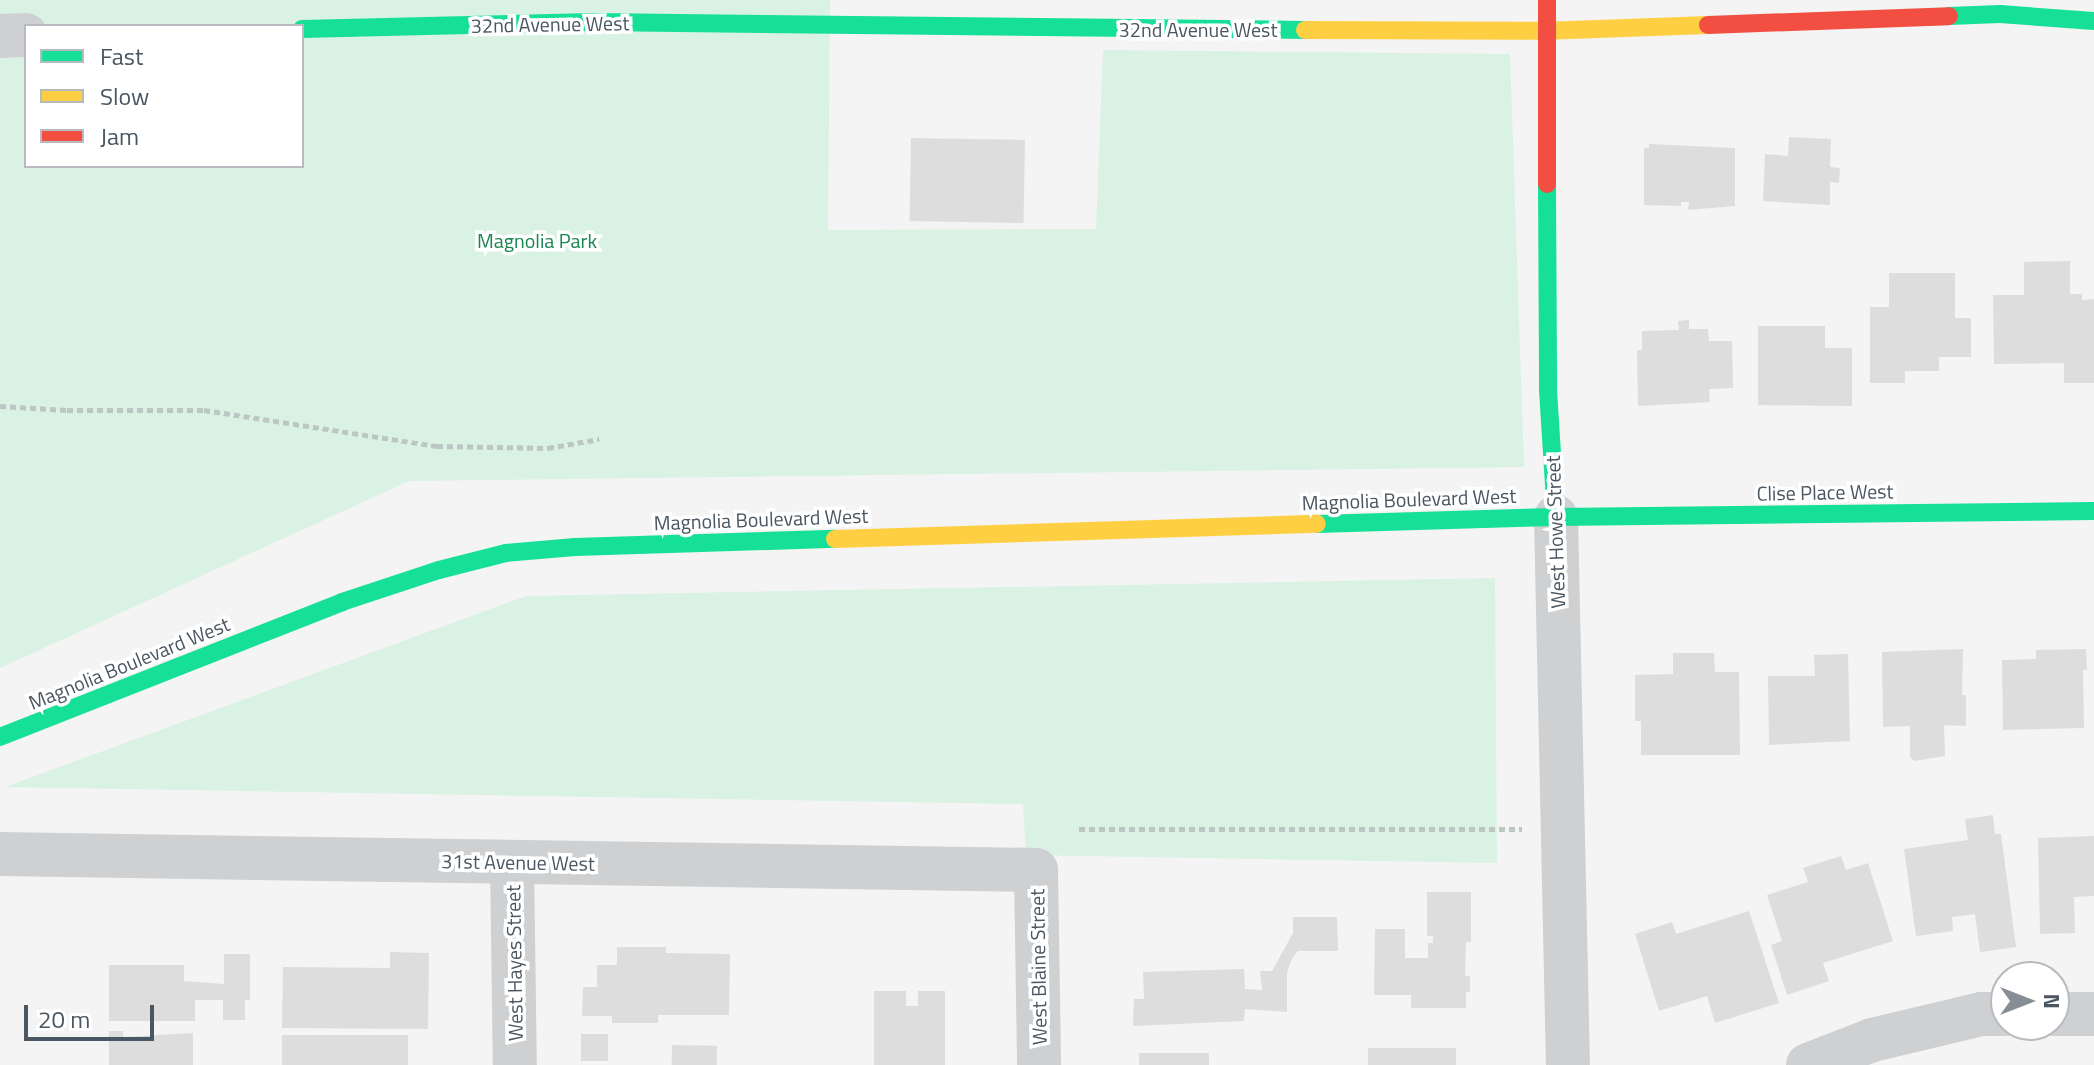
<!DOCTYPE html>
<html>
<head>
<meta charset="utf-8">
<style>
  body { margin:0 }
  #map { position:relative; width:2094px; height:1065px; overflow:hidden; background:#f4f4f4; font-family:"Titillium Web",sans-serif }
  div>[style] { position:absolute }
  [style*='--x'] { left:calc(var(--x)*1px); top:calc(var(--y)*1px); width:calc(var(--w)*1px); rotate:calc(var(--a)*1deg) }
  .green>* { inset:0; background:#d9f2e3 }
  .building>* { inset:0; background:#ddddde; transform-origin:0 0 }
  .path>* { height:5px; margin-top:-2.5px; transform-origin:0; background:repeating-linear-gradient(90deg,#bcc7c4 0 6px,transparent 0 10px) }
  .street>* { height:44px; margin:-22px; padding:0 22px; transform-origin:22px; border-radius:22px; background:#ced0d2 }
  .fast>* { height:18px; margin:-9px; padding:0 9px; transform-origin:9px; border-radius:9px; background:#16e098 }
  .slow>* { height:18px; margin:-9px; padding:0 9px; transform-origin:9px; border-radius:9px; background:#ffcf43 }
  .jam>* { height:18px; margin:-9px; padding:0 9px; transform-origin:9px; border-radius:9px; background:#f24e42 }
  .fast-bridge>* { height:18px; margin:-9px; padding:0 9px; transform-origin:9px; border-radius:9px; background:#16e098 }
  .jam-bridge>* { height:18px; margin:-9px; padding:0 9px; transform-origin:9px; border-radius:9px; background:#f24e42 }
  span { translate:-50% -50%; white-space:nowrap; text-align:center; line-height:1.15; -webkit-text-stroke:7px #fff; paint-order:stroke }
  .street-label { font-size:20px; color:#4a5661 }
  .park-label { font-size:20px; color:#17864f }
  .legend { position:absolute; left:24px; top:24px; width:280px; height:144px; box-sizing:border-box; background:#fff; border:2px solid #b7bbc0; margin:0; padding:10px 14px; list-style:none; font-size:24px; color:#4a5661 }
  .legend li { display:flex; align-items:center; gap:16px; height:40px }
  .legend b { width:40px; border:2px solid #b7bbc0 }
  .north { position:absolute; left:1990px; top:961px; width:80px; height:80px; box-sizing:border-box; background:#fff; border:2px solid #b7bbc0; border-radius:50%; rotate:90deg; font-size:22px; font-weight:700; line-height:32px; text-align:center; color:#4a5661 }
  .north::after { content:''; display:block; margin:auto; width:28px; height:36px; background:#868d94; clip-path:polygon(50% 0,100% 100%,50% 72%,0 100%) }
  .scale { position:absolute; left:24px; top:1005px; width:130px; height:36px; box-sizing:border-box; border:4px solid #4a5661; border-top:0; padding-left:10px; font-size:24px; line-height:28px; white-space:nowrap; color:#4a5661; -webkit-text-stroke:6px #fff; paint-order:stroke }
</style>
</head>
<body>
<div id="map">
  <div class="green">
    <div style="clip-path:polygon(evenodd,0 0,830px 0,828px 230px,1096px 229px,1103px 50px,1510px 54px,1524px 467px,409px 481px,0 668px,0 0,26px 26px,302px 26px,302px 166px,26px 166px,26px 26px)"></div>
    <div style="clip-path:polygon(1495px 578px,1497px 863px,1026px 855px,1023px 804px,5px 787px,526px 596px)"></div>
  </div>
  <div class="building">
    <div style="clip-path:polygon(1789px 137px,1831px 139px,1830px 167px,1840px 168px,1839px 183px,1830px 182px,1830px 205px,1763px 201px,1765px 154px,1788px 156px)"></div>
    <div style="left:911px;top:138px;width:114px;height:83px;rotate:1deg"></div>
    <div style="clip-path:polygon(1649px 144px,1735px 148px,1735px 206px,1688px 210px,1689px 202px,1681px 202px,1681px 206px,1644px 205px,1644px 148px,1649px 148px)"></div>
    <div style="clip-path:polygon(2070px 261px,2070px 294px,2082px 294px,2082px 300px,2094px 299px,2094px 383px,2064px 383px,2064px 363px,1994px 364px,1993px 295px,2024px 295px,2024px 262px)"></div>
    <div style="clip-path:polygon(1889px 273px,1955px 273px,1955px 318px,1971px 318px,1971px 357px,1939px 357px,1939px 371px,1905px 371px,1905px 383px,1870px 383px,1870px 307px,1889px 307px)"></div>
    <div style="clip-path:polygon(1689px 320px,1689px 329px,1708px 329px,1709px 341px,1732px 341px,1733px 388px,1709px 389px,1710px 402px,1638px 406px,1637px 350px,1642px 350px,1642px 331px,1679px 330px,1678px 321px)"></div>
    <div style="clip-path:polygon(1758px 326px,1825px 326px,1825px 348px,1852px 348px,1852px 406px,1758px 405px)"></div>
    <div style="clip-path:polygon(1963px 649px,1962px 695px,1966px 695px,1966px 726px,1944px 725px,1945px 756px,1914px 761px,1910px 757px,1910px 726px,1883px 727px,1882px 652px)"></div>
    <div style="clip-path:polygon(2086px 649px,2087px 670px,2083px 670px,2084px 728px,2003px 730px,2002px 660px,2036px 659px,2036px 650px)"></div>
    <div style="clip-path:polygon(1673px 653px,1714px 653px,1715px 672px,1739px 672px,1740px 755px,1641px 755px,1641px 721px,1635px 721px,1635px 675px,1673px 674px)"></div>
    <div style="clip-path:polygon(1848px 654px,1850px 741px,1769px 745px,1768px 676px,1815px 676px,1814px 655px)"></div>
    <div style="clip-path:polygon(1993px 815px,1995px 834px,2001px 834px,2016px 947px,1980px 952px,1975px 914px,1952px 917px,1953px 931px,1916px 936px,1904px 849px,1968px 840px,1965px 819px)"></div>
    <div style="clip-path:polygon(2094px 836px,2094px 896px,2074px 897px,2075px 933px,2040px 934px,2038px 838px)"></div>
    <div style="clip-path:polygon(1841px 856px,1846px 870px,1868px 863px,1893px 941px,1823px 963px,1829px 981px,1787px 995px,1771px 945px,1782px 941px,1767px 895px,1808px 882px,1803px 868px)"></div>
    <div style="clip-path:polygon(1427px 892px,1471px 892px,1471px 942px,1466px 942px,1465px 976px,1470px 976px,1470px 992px,1466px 992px,1466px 1008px,1411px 1008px,1411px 995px,1374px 995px,1375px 929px,1405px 929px,1405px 958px,1428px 958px,1428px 943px,1433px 943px,1433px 936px,1427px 936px)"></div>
    <div style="clip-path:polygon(1749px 911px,1779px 1003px,1715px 1023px,1707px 996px,1659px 1011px,1635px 934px,1672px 922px,1676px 934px)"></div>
    <div style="clip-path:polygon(1293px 917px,1337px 917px,1338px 951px,1298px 951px,1293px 957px,1287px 972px,1287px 1012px,1245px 1009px,1244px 1021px,1133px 1026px,1134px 999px,1144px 999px,1143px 972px,1244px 969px,1245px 989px,1262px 990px,1260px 971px,1272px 971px,1293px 933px)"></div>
    <div style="clip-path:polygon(617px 947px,666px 947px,666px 953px,730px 954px,729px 1015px,658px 1015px,658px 1023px,612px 1023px,612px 1016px,582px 1016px,583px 987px,597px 987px,597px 965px,617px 965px)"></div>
    <div style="clip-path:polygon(390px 952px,429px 953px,428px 1029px,282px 1028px,283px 967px,390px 968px)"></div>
    <div style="clip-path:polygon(224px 954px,250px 954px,250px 1000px,245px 1000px,245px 1020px,223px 1020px,223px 1000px,195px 1000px,195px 1021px,109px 1021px,109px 965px,184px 965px,184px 981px,224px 984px)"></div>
    <div style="clip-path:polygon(874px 991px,906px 991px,906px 1006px,918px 1006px,918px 991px,945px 991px,945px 1065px,874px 1065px)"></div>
    <div style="clip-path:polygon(109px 1031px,123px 1031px,123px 1037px,193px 1033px,193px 1065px,109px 1065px)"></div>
    <div style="left:608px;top:1034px;width:27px;height:27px;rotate:90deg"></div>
    <div style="left:282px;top:1035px;width:126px;height:30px"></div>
    <div style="left:672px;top:1045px;width:45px;height:20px;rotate:1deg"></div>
    <div style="left:1368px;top:1048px;width:88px;height:17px"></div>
    <div style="left:1139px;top:1053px;width:70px;height:12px"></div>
  </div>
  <div class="path">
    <div style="--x:0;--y:406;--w:67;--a:3.4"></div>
    <div style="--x:67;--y:410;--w:137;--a:0"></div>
    <div style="--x:204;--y:410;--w:236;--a:8.8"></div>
    <div style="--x:437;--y:446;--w:111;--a:1"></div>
    <div style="--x:548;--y:448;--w:52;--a:-10"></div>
    <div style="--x:1079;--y:829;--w:443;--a:0"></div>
  </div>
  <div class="street">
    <div style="--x:0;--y:36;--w:26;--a:-2"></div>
    <div style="--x:1556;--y:517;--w:548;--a:88.75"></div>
    <div style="--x:0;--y:854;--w:1036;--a:0.88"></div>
    <div style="--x:1036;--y:870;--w:195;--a:89.1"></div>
    <div style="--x:512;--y:862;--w:203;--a:89.2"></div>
    <div style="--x:2054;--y:1014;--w:40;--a:0"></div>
    <div style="--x:1808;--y:1065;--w:69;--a:-21.3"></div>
    <div style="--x:1872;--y:1040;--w:112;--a:-13.4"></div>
    <div style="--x:1981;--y:1014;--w:25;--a:0"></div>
  </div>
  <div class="fast">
    <div style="--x:1949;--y:16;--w:51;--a:-2.2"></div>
    <div style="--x:2000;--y:14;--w:94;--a:4.3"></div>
    <div style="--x:302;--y:29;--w:291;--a:-1.4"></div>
    <div style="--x:593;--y:22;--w:712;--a:0.64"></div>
    <div style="--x:1548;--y:390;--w:127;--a:86.4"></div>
    <div style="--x:1317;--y:524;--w:239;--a:-1.7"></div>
    <div style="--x:1556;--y:517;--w:538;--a:-0.64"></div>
    <div style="--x:0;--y:737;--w:368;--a:-21.5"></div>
    <div style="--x:342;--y:602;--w:102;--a:-18.3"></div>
    <div style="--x:439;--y:570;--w:69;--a:-14.2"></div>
    <div style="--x:506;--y:553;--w:69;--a:-5"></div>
    <div style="--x:575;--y:547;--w:260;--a:-1.8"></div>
  </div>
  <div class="slow">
    <div style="--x:1305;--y:30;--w:237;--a:0.2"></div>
    <div style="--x:1542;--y:31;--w:166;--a:-2.1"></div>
    <div style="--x:835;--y:539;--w:482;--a:-1.8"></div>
  </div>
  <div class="jam">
    <div style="--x:1708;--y:25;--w:241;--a:-2.1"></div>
  </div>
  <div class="fast-bridge">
    <div style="--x:1547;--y:184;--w:206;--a:89.7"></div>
  </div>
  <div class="jam-bridge">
    <div style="--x:1547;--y:0;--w:184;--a:90"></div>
  </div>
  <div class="street-label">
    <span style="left:550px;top:24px;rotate:-1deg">32nd Avenue West</span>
    <span style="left:1198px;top:29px">32nd Avenue West</span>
    <span style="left:1825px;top:492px;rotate:-1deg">Clise Place West</span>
    <span style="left:1409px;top:499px;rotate:-2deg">Magnolia Boulevard West</span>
    <span style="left:761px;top:519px;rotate:-2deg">Magnolia Boulevard West</span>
    <span style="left:1555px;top:532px;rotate:-92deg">West Howe Street</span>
    <span style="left:129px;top:663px;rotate:-22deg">Magnolia Boulevard West</span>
    <span style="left:518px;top:862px;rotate:1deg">31st Avenue West</span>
    <span style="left:514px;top:963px;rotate:-91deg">West Hayes Street</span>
    <span style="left:1038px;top:967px;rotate:-91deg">West Blaine Street</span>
  </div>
  <div class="park-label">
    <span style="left:537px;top:240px">Magnolia Park</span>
  </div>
  <ul class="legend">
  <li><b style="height:10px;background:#16e098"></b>Fast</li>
  <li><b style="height:10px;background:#ffcf43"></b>Slow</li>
  <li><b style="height:10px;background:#f24e42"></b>Jam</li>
  </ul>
  <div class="north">N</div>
  <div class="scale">20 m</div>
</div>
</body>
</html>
